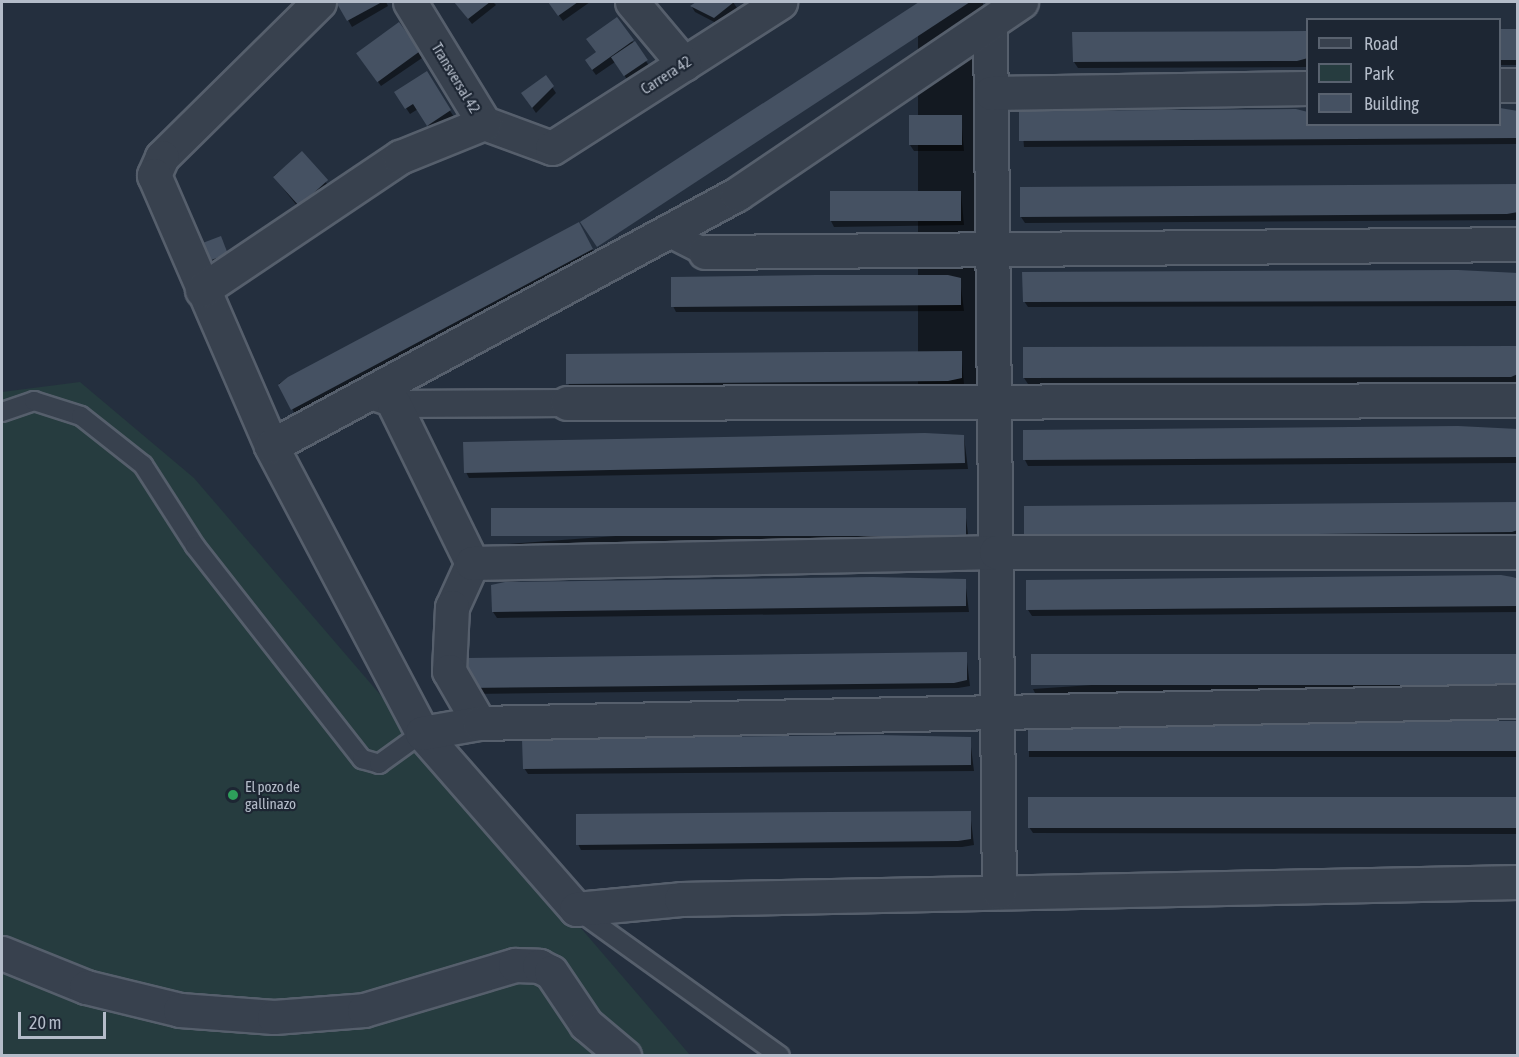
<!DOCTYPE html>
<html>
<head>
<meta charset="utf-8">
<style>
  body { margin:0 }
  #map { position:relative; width:1519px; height:1057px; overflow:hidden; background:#242f3e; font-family:"Asap Condensed",sans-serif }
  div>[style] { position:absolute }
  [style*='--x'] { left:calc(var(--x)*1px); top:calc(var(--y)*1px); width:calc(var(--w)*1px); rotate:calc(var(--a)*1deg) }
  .green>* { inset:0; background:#263c3f }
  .shadow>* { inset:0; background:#0007; transform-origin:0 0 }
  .building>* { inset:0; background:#455162; transform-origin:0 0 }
  .roads { filter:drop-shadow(2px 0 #565f6c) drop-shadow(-2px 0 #565f6c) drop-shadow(0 2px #565f6c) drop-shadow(0 -2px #565f6c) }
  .service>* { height:18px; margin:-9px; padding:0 9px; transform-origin:9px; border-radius:9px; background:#38414e }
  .pedestrian>* { height:26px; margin:-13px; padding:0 13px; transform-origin:13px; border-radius:13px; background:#38414e }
  .minor>* { height:33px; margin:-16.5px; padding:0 16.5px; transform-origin:16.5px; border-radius:16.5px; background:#38414e }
  .dots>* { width:16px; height:16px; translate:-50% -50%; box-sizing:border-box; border:3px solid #1d2633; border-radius:50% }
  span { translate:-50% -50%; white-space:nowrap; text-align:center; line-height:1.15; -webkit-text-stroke:4.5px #1d2633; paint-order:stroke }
  .street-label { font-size:15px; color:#b4bcc9 }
  .poi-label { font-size:15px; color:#b4bcc9 }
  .left { translate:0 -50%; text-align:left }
  .frame { position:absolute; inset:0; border:3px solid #b4bcc9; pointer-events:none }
  .legend { position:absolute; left:1306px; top:18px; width:195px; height:108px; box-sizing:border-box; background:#1d2633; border:2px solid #59626f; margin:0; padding:8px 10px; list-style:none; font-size:18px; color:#b4bcc9 }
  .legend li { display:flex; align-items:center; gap:12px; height:30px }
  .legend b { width:30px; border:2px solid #59626f }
  .scale { position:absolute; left:18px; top:1012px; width:88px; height:27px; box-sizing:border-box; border:3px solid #b4bcc9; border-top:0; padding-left:8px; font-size:18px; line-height:21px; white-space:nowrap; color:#b4bcc9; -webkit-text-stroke:4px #1d2633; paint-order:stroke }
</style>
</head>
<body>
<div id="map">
  <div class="green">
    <div style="clip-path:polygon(80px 382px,194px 478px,690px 1055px,2px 1055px,2px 392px)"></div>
  </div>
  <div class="shadow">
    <div style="clip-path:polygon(338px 2px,386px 2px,388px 6px,352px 27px)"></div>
    <div style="clip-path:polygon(455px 2px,493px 2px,496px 5px,472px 24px)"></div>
    <div style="clip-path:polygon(549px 2px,590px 2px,563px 21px)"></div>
    <div style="clip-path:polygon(699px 2px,733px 2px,737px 8px,718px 24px,695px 12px,692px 7px)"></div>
    <div style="left:918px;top:2px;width:65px;height:402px"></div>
    <div style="left:1500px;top:31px;width:18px;height:34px"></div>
    <div style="clip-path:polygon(1308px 32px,1308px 67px,1078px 68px,1074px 62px)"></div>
    <div style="clip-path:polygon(632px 41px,650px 67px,629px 82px,615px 62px,596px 75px,590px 67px)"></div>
    <div style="clip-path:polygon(418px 52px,422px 58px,381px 86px,362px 59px)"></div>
    <div style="clip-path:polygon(426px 74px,454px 117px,432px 131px,418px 109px,410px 114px,396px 93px)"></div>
    <div style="clip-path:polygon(552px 87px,556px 93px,536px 113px,527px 100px)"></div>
    <div style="clip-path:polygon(1021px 112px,1308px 112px,1308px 124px,1500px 124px,1500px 112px,1518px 112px,1518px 144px,1024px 147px)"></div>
    <div style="clip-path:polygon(961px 117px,964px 151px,914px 151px,910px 145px)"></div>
    <div style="left:302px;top:153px;width:44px;height:37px;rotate:51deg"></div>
    <div style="clip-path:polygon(1518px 186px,1518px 220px,1025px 223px,1021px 217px)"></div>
    <div style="clip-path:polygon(961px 193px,964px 225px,834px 227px,831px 221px)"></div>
    <div style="left:579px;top:224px;width:36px;height:340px;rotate:62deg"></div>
    <div style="left:220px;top:238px;width:24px;height:16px;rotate:66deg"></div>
    <div style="clip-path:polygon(1518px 274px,1518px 306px,1028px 307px,1024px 301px)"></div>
    <div style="clip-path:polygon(960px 279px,964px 311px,676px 312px,673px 306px)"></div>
    <div style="clip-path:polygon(1518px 348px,1518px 383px,1028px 384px,1024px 378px)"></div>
    <div style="clip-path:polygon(961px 352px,964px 384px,952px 387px,571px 389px,568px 383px)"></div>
    <div style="clip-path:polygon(1518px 430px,1518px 463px,1028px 466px,1025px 460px,1025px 432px)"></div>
    <div style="clip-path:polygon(964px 437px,968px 469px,469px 478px,466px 472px)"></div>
    <div style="clip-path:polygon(1518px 504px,1518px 538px,1029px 543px)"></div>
    <div style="clip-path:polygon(965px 510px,969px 542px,497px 551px,494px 545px)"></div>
    <div style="clip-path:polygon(1518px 577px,1518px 612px,1032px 616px,1028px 610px,1028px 582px)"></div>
    <div style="clip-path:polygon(965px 580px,969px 612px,497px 618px,493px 612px)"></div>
    <div style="clip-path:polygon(966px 654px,970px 686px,958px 688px,471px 694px,468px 688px)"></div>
    <div style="clip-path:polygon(1518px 656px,1518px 691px,1036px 695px,1033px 689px)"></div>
    <div style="left:1029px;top:723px;width:489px;height:34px"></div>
    <div style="clip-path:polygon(970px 739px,974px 771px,528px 774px,524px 768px)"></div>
    <div style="clip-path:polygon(1518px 799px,1518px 834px,1033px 833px,1029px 827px)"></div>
    <div style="clip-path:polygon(970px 812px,974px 845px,962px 847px,581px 850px,578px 844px)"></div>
  </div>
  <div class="building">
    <div style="clip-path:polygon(336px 2px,382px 2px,347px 21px)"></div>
    <div style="clip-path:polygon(454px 2px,490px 2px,468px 19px)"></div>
    <div style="clip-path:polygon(548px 2px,578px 2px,558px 16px)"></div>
    <div style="clip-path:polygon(696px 2px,734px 2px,714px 18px,690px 6px)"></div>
    <div style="clip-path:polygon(919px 2px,970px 2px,597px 247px,580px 222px)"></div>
    <div style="clip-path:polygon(617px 17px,634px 40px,592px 70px,585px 60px,596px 52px,586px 39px)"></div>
    <div style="left:399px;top:22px;width:36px;height:53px;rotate:54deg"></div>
    <div style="left:1500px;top:29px;width:18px;height:31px"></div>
    <div style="clip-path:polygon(1308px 31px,1308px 58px,1297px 61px,1073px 62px,1072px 32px)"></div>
    <div style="left:635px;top:41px;width:23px;height:29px;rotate:56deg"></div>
    <div style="clip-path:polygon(427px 71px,451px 110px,427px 126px,413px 104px,405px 109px,394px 92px)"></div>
    <div style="clip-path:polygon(546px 75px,554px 86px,532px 108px,521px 93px)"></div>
    <div style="clip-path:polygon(1500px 108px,1518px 111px,1518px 138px,1019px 141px,1019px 111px,1296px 109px,1308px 112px,1308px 124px,1500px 124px)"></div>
    <div style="left:909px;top:115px;width:53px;height:30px"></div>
    <div style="left:302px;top:151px;width:39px;height:39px;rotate:48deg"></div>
    <div style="clip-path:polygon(1518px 184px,1518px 212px,1507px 214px,1020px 217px,1020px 187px)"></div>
    <div style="left:830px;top:191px;width:131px;height:30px"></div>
    <div style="clip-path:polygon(579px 222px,593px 249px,291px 410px,278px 385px,288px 377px)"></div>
    <div style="left:221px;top:236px;width:19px;height:19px;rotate:69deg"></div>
    <div style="clip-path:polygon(1458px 270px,1518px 273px,1518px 301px,1023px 302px,1022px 272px)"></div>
    <div style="clip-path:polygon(816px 275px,948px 275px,961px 278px,961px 305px,671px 307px,671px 277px)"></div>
    <div style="clip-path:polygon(1518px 346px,1518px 374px,1511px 377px,1023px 378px,1023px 347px)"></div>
    <div style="clip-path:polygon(962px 351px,962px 378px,948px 381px,566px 384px,566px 354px)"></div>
    <div style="clip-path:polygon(1458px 426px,1518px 429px,1518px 457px,1023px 460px,1023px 430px)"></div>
    <div style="clip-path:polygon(925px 433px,964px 435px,965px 463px,464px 473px,463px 442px)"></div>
    <div style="clip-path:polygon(1518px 502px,1518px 530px,1512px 532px,1024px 537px,1024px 506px)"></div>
    <div style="left:966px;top:508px;width:28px;height:475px;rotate:90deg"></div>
    <div style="clip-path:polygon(1501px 575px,1518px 578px,1518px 606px,1026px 610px,1026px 580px)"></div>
    <div style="clip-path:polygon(873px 577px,966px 579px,966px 606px,492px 612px,491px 585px,505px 582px)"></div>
    <div style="clip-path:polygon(967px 652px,967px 680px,954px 683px,466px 688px,466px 658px)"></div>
    <div style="left:1518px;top:654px;width:31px;height:487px;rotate:90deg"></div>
    <div style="left:1028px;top:721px;width:488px;height:30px"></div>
    <div style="clip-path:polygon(878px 735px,971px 737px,971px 765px,523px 769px,522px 739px)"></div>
    <div style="left:1028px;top:797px;width:490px;height:31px"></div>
    <div style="clip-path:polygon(971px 811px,971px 839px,958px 841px,576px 845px,576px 814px)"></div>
  </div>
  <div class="roads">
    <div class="service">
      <div style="--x:2;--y:412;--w:34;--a:-19"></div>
      <div style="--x:34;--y:401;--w:49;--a:17.7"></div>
      <div style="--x:81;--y:416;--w:79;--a:38.3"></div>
      <div style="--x:143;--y:465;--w:96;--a:57.3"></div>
      <div style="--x:195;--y:546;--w:271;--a:51.9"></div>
      <div style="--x:362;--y:759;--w:18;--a:16"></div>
      <div style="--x:379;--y:764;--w:53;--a:-35.8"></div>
      <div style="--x:577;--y:910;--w:250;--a:35.7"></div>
    </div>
    <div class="pedestrian">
      <div style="--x:666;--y:232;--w:44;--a:27.1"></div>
      <div style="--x:379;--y:399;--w:16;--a:18"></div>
      <div style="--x:394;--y:404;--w:173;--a:-0.3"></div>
    </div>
    <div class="minor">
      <div style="--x:319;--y:2;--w:221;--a:135.4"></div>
      <div style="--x:162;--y:157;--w:20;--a:114"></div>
      <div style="--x:154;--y:175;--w:295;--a:66.6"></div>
      <div style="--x:271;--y:446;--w:324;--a:62.2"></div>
      <div style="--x:422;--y:733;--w:234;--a:48.8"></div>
      <div style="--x:576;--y:909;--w:105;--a:-5.4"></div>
      <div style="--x:681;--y:899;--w:837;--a:-1.16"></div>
      <div style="--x:410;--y:2;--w:142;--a:58.6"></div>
      <div style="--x:484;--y:123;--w:72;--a:20.2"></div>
      <div style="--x:552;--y:148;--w:271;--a:-32.6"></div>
      <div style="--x:632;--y:2;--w:81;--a:50"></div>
      <div style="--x:990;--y:24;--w:868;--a:89.41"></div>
      <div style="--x:1500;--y:85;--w:18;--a:0"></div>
      <div style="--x:991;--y:93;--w:317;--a:-0.9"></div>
      <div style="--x:705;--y:252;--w:813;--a:-0.56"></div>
      <div style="--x:202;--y:290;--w:239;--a:-33.9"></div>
      <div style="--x:400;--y:157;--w:91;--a:-22"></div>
      <div style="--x:567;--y:403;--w:951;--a:-0.18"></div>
      <div style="--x:394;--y:404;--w:177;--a:63.9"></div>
      <div style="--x:472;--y:563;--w:48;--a:114.4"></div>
      <div style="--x:452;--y:607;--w:64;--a:92.7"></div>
      <div style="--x:449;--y:671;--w:60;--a:60"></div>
      <div style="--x:271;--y:446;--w:530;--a:-28.4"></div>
      <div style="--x:737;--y:194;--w:343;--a:-34.1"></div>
      <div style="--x:472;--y:563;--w:524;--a:-1.2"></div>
      <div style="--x:996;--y:552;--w:522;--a:0"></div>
      <div style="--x:422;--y:733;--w:58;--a:-10"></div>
      <div style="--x:479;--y:723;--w:1039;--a:-1.21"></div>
      <div style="--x:2;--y:953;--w:91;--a:22"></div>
      <div style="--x:86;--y:987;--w:97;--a:13.7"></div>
      <div style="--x:180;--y:1010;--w:94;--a:4.3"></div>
      <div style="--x:274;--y:1017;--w:90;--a:-4.4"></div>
      <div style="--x:364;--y:1010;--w:158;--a:-16.6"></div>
      <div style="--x:515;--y:965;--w:24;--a:2"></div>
      <div style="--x:539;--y:966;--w:13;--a:27"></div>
      <div style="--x:551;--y:972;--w:63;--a:56.1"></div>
      <div style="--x:586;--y:1024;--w:50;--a:40.1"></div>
    </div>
  </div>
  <div class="dots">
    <div style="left:233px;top:795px;background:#2e9e5b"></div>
  </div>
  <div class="street-label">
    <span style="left:666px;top:75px;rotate:-33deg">Carrera 42</span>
    <span style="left:456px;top:78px;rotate:59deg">Transversal 42</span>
  </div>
  <div class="poi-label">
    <span class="left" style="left:245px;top:795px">El pozo de<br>gallinazo</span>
  </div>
  <div class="frame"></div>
  <ul class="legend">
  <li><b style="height:8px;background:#38414e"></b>Road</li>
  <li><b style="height:16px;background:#263c3f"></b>Park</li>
  <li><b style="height:16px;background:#455162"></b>Building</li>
  </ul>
  <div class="scale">20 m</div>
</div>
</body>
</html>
